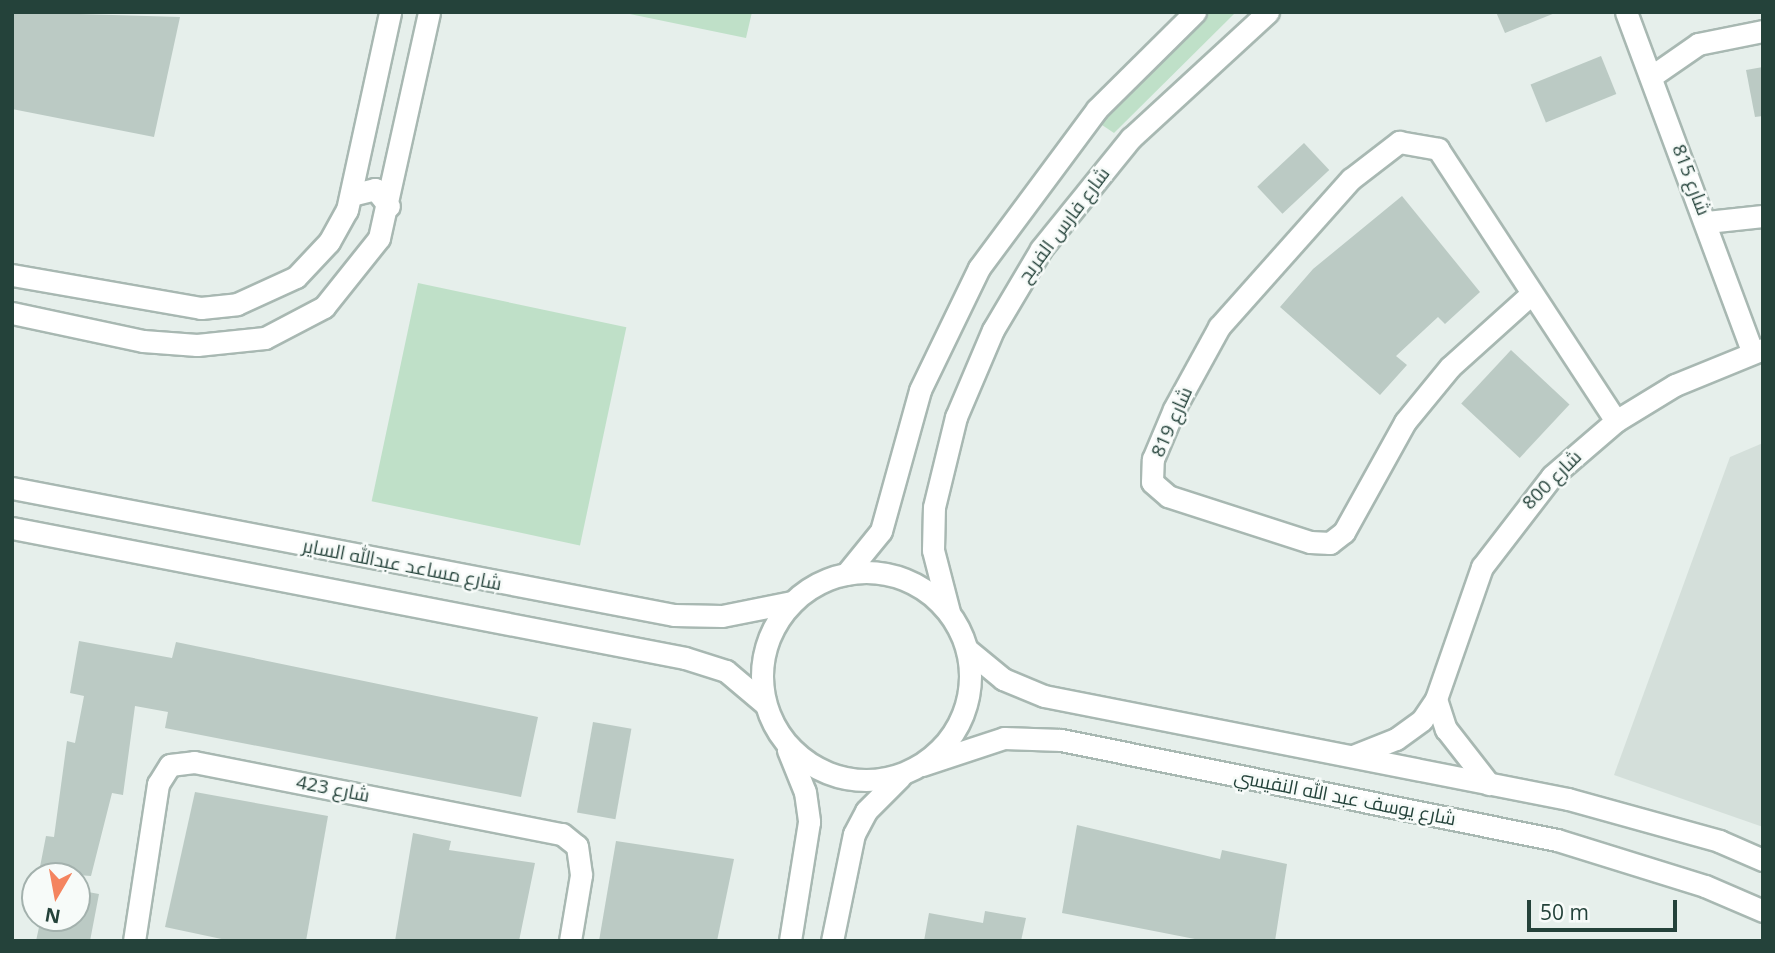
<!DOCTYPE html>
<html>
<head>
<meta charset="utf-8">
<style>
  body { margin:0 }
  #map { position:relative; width:1775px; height:953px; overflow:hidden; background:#e6efeb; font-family:"Open Sans",Cairo,sans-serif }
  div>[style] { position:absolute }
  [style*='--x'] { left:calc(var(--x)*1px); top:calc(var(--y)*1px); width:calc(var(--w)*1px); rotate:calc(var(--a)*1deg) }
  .built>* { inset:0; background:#d4dfda }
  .green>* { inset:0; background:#bfe0c8; transform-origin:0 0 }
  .building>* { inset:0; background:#bbcac4; transform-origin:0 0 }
  .roads { filter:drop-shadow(2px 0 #a8b8b2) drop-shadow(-2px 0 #a8b8b2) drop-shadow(0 2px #a8b8b2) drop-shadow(0 -2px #a8b8b2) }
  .minor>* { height:21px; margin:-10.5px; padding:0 10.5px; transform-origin:10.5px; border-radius:10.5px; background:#fff }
  .tertiary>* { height:21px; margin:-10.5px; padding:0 10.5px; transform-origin:10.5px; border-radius:10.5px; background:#fff }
  .tertiary>.ring { margin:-10.5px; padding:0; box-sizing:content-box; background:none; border:21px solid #fff; border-radius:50% }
  span { translate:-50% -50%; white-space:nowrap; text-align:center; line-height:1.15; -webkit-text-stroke:5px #f7fbf9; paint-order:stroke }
  .street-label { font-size:19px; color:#24423a }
  .frame { position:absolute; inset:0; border:14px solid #24423a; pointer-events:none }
  .north { position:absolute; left:21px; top:862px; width:70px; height:70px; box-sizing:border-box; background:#f7fbf9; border:2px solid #a3b1ad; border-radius:50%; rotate:190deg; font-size:19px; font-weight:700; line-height:28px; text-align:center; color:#24423a }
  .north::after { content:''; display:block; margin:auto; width:24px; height:32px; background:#f4845f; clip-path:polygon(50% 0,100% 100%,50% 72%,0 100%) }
  .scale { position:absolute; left:1527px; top:900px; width:150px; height:32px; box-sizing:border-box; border:4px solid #24423a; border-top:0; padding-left:9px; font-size:21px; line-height:24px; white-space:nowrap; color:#24423a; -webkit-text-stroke:5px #f7fbf9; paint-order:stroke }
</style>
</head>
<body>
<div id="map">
  <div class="built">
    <div style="clip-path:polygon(1763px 443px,1763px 827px,1614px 775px,1730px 457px)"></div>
  </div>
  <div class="green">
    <div style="clip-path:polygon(620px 12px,752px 12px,746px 38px)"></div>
    <div style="clip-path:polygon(1203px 12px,1236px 12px,1114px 133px,1096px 121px)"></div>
    <div style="left:418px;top:283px;width:213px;height:223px;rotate:12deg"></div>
  </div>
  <div class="building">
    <div style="clip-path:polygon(12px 12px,180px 17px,154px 137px,12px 109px)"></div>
    <div style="clip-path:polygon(1496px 12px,1555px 12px,1555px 13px,1505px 33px)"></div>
    <div style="left:1601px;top:56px;width:41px;height:76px;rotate:68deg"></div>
    <div style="clip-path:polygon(1763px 67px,1763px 116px,1755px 117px,1746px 70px)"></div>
    <div style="left:1304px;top:143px;width:37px;height:64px;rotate:47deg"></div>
    <div style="clip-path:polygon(1402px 196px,1480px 292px,1445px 324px,1438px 317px,1396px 356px,1407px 365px,1380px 395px,1280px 307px,1313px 269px)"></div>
    <div style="left:1511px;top:350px;width:80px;height:73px;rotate:43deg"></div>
    <div style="clip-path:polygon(79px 641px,172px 658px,176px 642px,538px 717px,521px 797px,165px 728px,168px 712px,135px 706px,123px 795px,112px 793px,91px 876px,39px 872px,46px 836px,54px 837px,67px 741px,75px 743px,84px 696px,70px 693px)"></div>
    <div style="left:593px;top:722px;width:39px;height:92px;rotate:10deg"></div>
    <div style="clip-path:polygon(195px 792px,328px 816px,306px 941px,231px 941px,165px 927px)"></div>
    <div style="clip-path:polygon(1077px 825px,1220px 859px,1222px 850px,1287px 864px,1275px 941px,1205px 941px,1062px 913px)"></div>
    <div style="clip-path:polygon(413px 833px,451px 841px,449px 850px,535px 863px,519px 941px,395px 941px)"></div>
    <div style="clip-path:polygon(616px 841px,734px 859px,717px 941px,599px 941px)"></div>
    <div style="clip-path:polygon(77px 890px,99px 894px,90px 941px,36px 941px,41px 918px,77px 918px)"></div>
    <div style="clip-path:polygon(985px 911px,1026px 918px,1021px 941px,924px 941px,929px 913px,983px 923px)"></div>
  </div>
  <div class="roads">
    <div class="minor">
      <div style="--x:1626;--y:12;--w:361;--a:69.6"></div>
      <div style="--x:1652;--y:76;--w:56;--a:-34.8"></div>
      <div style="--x:1698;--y:44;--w:66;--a:-11.3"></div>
      <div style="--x:1707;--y:222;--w:56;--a:-6.1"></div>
      <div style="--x:1530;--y:295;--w:108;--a:138"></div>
      <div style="--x:1450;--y:367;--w:71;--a:129.3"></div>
      <div style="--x:1405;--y:422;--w:126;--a:119"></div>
      <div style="--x:1344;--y:532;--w:18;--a:142"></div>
      <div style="--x:1330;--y:543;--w:20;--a:-177"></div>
      <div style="--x:1310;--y:542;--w:149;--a:-162.1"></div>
      <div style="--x:1168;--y:496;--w:21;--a:-139"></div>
      <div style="--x:1152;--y:482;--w:23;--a:-88"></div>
      <div style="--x:1153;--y:459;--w:54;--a:-67.2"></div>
      <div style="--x:1174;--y:409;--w:94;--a:-61.2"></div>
      <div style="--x:1219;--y:327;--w:198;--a:-48.3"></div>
      <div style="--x:1351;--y:179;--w:61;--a:-37.6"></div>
      <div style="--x:1399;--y:142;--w:40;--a:10"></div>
      <div style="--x:1438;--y:149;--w:325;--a:56.8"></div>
      <div style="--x:1436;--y:699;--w:32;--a:72"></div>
      <div style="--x:1446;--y:729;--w:70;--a:52"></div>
      <div style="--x:1353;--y:756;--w:46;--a:-21.6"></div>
      <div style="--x:1396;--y:739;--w:32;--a:-36"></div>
      <div style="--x:1422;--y:720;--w:25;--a:-56"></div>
      <div style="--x:1436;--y:699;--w:140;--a:-70.8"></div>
      <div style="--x:1482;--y:567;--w:115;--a:-52.4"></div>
      <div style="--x:1552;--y:476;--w:84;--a:-40.7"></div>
      <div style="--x:1616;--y:421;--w:69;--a:-31.4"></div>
      <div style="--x:1675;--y:385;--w:95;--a:-22.2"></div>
      <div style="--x:134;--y:941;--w:159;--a:-81.3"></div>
      <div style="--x:158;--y:784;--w:22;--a:-58"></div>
      <div style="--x:170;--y:765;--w:24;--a:-7"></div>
      <div style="--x:194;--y:762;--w:375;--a:11.1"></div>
      <div style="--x:562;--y:834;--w:19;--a:39"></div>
      <div style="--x:577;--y:846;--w:29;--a:82"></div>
      <div style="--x:581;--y:875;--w:67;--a:99.5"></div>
    </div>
    <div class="tertiary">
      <div style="--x:351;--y:195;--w:25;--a:-14"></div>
      <div style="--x:375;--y:189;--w:22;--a:51"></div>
      <div style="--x:12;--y:275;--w:192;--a:9.9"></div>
      <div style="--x:201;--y:308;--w:36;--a:-6"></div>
      <div style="--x:237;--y:304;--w:65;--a:-24.6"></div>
      <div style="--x:296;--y:277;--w:48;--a:-46.7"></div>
      <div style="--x:329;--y:242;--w:37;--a:-61"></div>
      <div style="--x:347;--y:210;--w:203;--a:-77.7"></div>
      <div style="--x:12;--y:313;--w:134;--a:12.1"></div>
      <div style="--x:143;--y:341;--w:54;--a:4.2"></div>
      <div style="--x:197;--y:345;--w:68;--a:-5.9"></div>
      <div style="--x:265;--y:338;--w:67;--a:-27.7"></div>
      <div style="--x:324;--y:307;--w:88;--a:-51.4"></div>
      <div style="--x:379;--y:238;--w:231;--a:-77.5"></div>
      <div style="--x:12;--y:488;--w:674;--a:10.86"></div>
      <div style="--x:674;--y:615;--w:48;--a:1.2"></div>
      <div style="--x:722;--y:616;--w:71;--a:-11.3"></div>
      <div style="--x:12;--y:528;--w:685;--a:10.93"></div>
      <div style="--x:685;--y:658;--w:43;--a:17.6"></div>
      <div style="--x:726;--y:671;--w:50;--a:40.1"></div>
      <div class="ring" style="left:762px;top:572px;width:187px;height:187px"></div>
      <div style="--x:846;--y:574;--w:55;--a:-50.9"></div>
      <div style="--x:881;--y:531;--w:146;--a:-74.5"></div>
      <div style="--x:920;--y:390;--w:136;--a:-64.2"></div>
      <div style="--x:979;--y:268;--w:198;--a:-53.4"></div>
      <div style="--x:1097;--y:109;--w:138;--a:-44.7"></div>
      <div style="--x:949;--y:612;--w:64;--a:-104.5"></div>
      <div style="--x:933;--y:550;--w:43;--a:-88.7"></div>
      <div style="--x:934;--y:507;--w:93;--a:-76.3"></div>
      <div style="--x:956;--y:417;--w:95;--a:-67"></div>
      <div style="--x:993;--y:330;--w:94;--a:-59.3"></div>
      <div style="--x:1041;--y:249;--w:143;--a:-51"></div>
      <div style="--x:1131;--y:138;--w:186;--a:-42.6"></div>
      <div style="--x:968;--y:650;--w:45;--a:39.6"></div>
      <div style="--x:1003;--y:679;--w:44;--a:22.5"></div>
      <div style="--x:1044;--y:696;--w:534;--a:11.12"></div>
      <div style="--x:1568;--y:799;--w:157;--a:15.5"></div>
      <div style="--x:1719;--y:841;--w:48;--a:23.4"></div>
      <div style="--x:788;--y:750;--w:45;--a:68"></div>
      <div style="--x:805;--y:792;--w:30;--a:82"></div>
      <div style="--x:809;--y:822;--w:121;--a:99.1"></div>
      <div style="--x:922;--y:765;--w:86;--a:-18.2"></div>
      <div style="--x:1004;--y:738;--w:57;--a:2"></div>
      <div style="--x:1061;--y:740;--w:506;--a:11.4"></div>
      <div style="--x:1557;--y:840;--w:155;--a:17.3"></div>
      <div style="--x:1705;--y:886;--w:63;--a:23.3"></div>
      <div style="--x:832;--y:941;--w:109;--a:-78.4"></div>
      <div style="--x:854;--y:834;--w:26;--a:-62"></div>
      <div style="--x:866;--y:811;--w:48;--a:-45"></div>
    </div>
  </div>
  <div class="street-label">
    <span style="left:1691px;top:180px;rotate:69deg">شارع 815</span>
    <span style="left:1064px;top:225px;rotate:-53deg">شارع فارس الفريح</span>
    <span style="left:1172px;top:422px;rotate:-66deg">شارع 819</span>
    <span style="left:1552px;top:480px;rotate:-45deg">شارع 800</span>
    <span style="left:402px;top:565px;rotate:11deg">شارع مساعد عبدالله الساير</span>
    <span style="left:333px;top:789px;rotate:11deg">شارع 423</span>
    <span style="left:1345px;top:798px;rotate:11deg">شارع يوسف عبد الله النفيسي</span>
  </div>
  <div class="frame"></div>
  <div class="north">N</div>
  <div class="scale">50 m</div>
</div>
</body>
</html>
